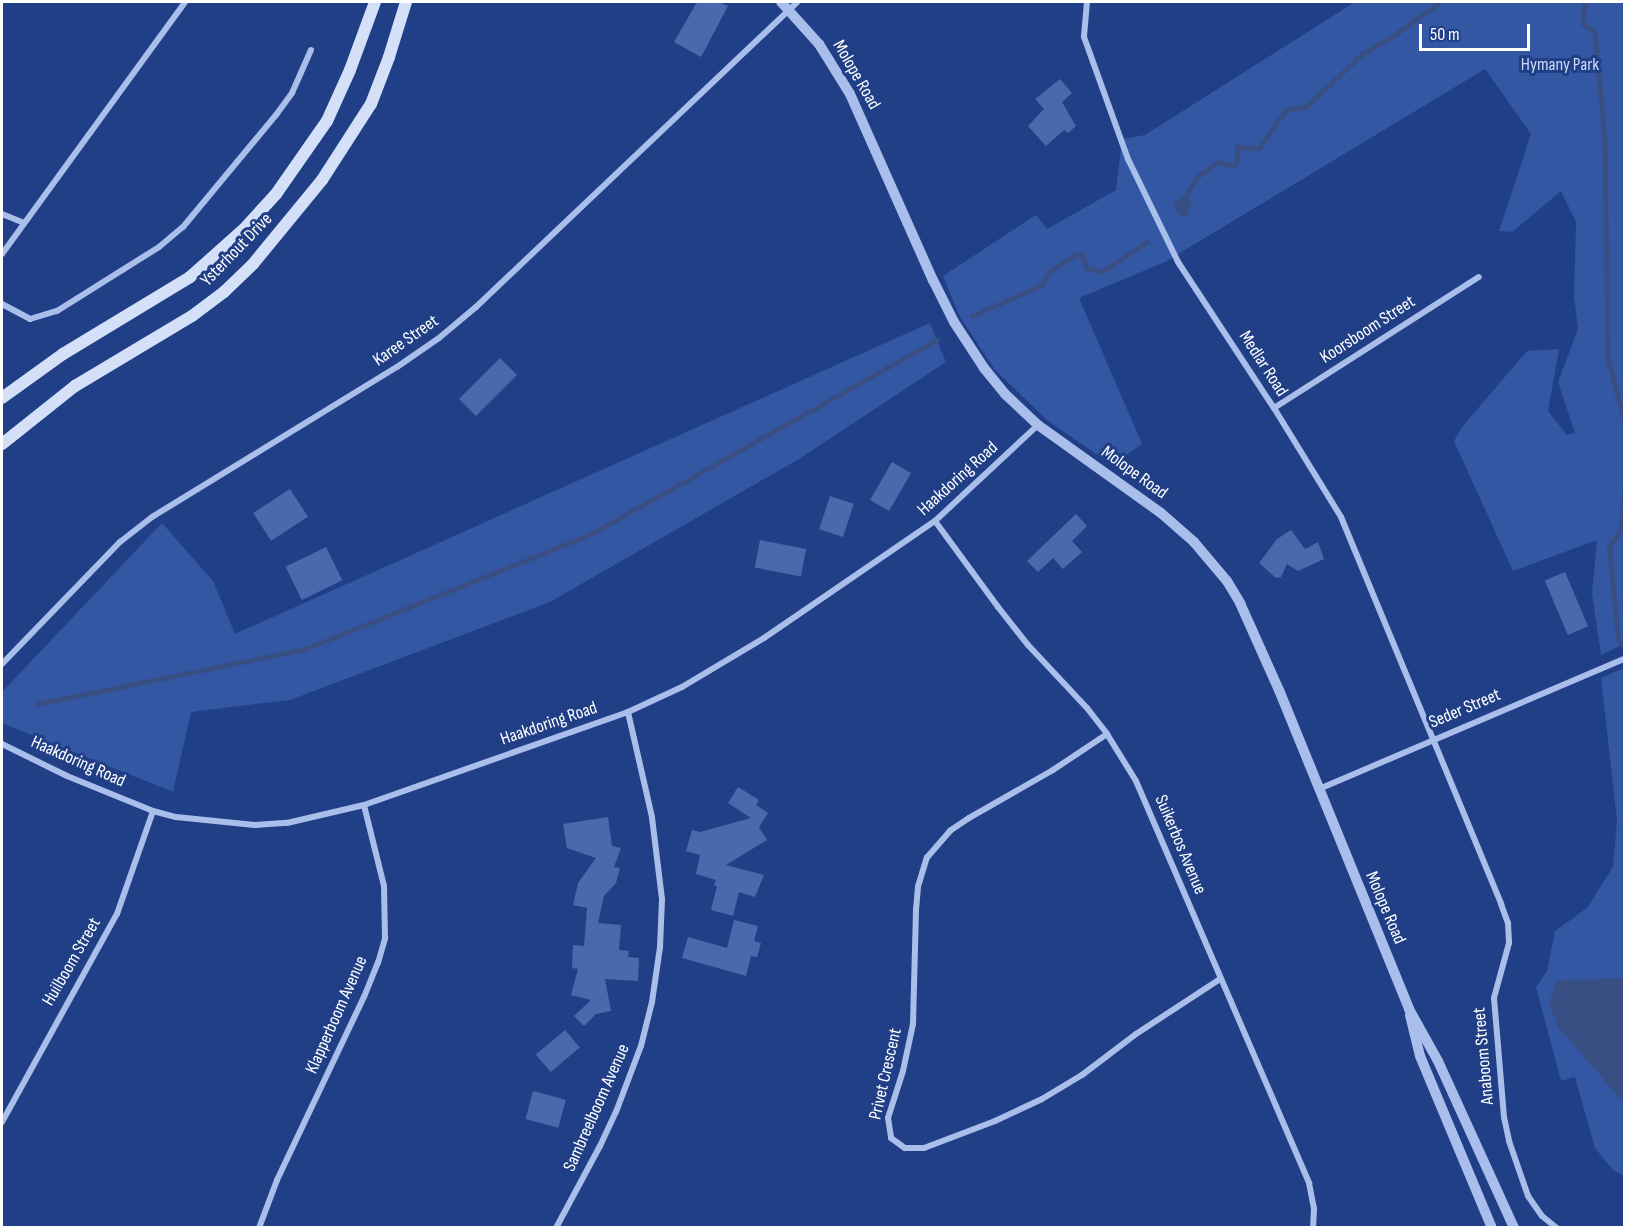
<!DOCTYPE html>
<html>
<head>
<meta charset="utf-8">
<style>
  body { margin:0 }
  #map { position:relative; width:1626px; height:1229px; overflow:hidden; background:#203f86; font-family:"Sofia Sans Condensed",sans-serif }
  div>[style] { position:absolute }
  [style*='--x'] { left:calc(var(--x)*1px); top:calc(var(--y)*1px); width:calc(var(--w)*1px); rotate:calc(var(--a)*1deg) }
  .green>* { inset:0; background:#3457a3 }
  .water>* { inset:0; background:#394f84 }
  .stream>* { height:4.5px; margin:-2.25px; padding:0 2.25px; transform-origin:2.25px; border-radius:2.25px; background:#394f84 }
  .building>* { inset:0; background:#4969ae; transform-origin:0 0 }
  .minor>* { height:6px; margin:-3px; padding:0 3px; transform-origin:3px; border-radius:3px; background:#a9beea }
  .tertiary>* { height:10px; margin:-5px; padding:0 5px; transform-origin:5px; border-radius:5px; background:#a9beea }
  .secondary>* { height:12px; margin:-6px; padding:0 6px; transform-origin:6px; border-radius:6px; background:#d4dff8 }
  span { translate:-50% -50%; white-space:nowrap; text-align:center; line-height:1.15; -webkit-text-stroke:6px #203f86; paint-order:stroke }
  .park-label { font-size:18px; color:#cedbf7 }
  .street-label { font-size:18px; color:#fff }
  .frame { position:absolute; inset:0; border:3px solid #fff; pointer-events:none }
  .scale { position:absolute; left:1419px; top:24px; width:111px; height:27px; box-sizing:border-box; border:3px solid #fff; border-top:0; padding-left:8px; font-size:18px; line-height:21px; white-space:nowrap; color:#fff; -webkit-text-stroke:4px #203f86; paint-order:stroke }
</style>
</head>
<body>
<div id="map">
  <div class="green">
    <div style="clip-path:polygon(1355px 2px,1624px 2px,1624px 644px,1601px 655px,1592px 594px,1597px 540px,1513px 571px,1454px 441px,1462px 427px,1527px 351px,1559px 349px,1548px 411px,1567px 435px,1575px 433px,1558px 382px,1578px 329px,1574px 297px,1576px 222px,1561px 191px,1512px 232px,1499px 231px,1531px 134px,1485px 69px,1165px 262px,1079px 298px,1142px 444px,1112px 465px,1047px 420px,995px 370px,960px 317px,943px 276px,1036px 215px,1047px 229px,1116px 190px,1122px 139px,1145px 135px)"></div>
    <div style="clip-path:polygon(930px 323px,946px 362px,799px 459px,550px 602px,290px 700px,191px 712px,173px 792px,2px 723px,2px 692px,162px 523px,213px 581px,235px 634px)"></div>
    <div style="clip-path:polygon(1624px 668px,1624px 1176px,1613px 1170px,1595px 1148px,1575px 1077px,1561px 1081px,1536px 987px,1547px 971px,1555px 931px,1587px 908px,1613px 867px,1617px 820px,1601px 678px)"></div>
  </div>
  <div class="water">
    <div style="clip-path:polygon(1186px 194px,1192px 202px,1186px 218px,1179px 215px,1173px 204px)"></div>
    <div style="clip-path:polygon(1624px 978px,1624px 1103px,1558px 1027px,1549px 1003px,1557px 981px)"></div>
  </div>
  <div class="stream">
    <div style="--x:1585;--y:2;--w:21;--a:95"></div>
    <div style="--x:1583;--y:23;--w:15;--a:37"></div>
    <div style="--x:1595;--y:32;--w:107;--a:84.7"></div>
    <div style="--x:1605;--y:139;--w:219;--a:89.2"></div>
    <div style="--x:1608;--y:358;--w:62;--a:75.1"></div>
    <div style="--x:1184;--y:199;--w:24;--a:-60"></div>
    <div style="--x:1196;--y:178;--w:27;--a:-36"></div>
    <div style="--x:1218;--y:162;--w:16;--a:15"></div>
    <div style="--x:1233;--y:166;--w:6;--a:-45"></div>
    <div style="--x:1237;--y:162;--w:15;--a:-90"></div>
    <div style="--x:1237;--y:147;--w:22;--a:3"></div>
    <div style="--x:1259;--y:148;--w:47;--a:-54.6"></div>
    <div style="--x:1286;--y:110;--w:20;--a:-9"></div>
    <div style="--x:1306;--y:107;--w:77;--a:-43.4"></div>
    <div style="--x:1362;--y:54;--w:34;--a:-30"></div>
    <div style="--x:1392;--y:37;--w:59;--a:-36.1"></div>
    <div style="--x:972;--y:316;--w:77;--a:-23.9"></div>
    <div style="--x:1042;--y:285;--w:16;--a:-60"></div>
    <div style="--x:1050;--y:271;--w:31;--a:-33"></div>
    <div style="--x:1076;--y:254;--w:6;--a:9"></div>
    <div style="--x:1082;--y:255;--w:14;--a:69"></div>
    <div style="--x:1087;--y:268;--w:16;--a:15"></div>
    <div style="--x:1102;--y:272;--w:54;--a:-33.7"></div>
    <div style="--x:1623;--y:646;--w:9;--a:-126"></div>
    <div style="--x:1618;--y:639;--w:92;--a:-95.6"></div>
    <div style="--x:1609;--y:547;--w:22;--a:-56"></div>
    <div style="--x:1621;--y:529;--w:32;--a:-85"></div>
    <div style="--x:37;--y:704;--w:274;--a:-11.6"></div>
    <div style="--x:305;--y:649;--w:308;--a:-21.9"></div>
    <div style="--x:591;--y:534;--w:397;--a:-29.3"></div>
  </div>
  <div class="building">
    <div style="clip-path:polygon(697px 2px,719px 2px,728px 6px,701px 57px,674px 42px)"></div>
    <div style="clip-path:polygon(1060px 79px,1072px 93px,1062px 102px,1076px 126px,1068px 133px,1064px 130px,1046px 146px,1028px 126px,1044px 109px,1035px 99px)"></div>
    <div style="left:500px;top:358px;width:24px;height:58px;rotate:45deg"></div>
    <div style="left:892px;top:462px;width:22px;height:44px;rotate:30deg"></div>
    <div style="left:290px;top:489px;width:33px;height:44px;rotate:57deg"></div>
    <div style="left:830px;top:496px;width:25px;height:35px;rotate:18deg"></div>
    <div style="clip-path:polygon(1076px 514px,1087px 526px,1072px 541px,1082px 552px,1063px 569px,1053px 558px,1038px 572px,1027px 561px)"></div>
    <div style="clip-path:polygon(1291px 530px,1305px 549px,1318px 542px,1324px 559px,1298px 571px,1287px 564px,1281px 577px,1276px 578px,1259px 563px,1277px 539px)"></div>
    <div style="left:760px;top:540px;width:47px;height:28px;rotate:11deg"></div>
    <div style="left:326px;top:547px;width:37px;height:45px;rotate:64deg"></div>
    <div style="left:1565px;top:572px;width:59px;height:22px;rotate:67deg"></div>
    <div style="clip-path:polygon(738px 787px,759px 800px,756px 805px,768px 813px,759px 827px,767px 840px,726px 865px,764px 875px,755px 897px,739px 892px,733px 916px,711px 910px,717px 886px,714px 886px,716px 880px,696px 874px,700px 855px,686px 851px,692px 830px,700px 832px,751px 818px,728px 803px)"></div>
    <div style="clip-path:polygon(608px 817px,612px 846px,621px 848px,614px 867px,620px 868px,616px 883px,604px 896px,598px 923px,621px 925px,619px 950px,629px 951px,628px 957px,639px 958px,638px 981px,605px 979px,611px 1011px,596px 1014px,584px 1026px,574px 1016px,591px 1000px,571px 995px,578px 969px,572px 968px,573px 945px,584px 946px,587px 908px,573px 905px,578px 883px,596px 858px,567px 848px,563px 824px)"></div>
    <div style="clip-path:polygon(734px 920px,758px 926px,754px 941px,761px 943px,757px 957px,751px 956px,746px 976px,682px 958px,688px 937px,727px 948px)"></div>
    <div style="left:565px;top:1030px;width:23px;height:38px;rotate:50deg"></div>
    <div style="left:533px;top:1091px;width:34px;height:29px;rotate:15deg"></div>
  </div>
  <div class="minor">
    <div style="--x:1087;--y:2;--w:35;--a:95"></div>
    <div style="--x:1084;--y:37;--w:130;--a:70.2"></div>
    <div style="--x:1128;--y:159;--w:114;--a:64.1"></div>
    <div style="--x:1178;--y:262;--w:175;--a:56.7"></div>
    <div style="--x:1274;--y:408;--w:128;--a:58.4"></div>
    <div style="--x:1341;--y:517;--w:419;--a:67.5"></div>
    <div style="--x:1501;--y:904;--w:20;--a:70"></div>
    <div style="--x:1508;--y:923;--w:20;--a:87"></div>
    <div style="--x:1509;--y:943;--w:57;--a:105.3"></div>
    <div style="--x:1494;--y:998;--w:119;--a:85.2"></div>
    <div style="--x:1504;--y:1117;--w:25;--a:78"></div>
    <div style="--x:1509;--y:1141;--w:58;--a:70.9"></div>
    <div style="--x:1528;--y:1196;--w:24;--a:55"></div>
    <div style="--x:1542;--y:1216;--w:19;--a:39"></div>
    <div style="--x:2;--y:214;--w:24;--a:22"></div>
    <div style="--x:2;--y:254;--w:311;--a:-54"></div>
    <div style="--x:2;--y:304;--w:32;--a:28"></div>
    <div style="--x:30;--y:319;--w:28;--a:-17"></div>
    <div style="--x:57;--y:311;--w:120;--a:-32.1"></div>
    <div style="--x:159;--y:247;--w:31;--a:-40"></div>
    <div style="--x:183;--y:227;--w:146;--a:-50.3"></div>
    <div style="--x:276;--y:115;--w:27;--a:-54"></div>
    <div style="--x:292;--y:93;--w:47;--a:-66.2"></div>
    <div style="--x:1274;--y:408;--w:243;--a:-32.6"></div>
    <div style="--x:935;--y:521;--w:107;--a:53.8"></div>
    <div style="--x:998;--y:607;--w:48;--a:51.7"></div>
    <div style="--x:1028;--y:645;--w:86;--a:46.9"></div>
    <div style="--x:1087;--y:708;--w:33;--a:52"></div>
    <div style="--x:1107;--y:734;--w:55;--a:58.3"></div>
    <div style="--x:1136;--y:781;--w:438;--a:66.7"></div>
    <div style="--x:1309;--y:1183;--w:26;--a:79"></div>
    <div style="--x:1314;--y:1209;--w:19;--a:93"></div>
    <div style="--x:2;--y:664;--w:170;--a:-46"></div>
    <div style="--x:120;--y:542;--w:41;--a:-38"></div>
    <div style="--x:152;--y:517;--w:287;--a:-31.5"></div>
    <div style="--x:397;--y:367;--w:51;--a:-34.6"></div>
    <div style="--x:439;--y:338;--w:48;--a:-40"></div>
    <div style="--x:476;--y:307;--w:443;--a:-43.5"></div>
    <div style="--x:1107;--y:734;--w:65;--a:146.3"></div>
    <div style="--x:1053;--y:770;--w:97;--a:150.3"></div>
    <div style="--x:969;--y:818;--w:23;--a:146"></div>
    <div style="--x:950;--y:831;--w:35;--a:131"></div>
    <div style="--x:927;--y:857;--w:31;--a:107"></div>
    <div style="--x:918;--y:887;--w:23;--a:95"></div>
    <div style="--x:916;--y:910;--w:114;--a:91.5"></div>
    <div style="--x:913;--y:1024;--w:48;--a:102"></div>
    <div style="--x:903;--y:1071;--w:49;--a:107.7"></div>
    <div style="--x:888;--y:1118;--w:20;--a:81"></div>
    <div style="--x:891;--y:1138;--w:17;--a:36"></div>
    <div style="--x:905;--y:1148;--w:19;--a:0"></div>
    <div style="--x:924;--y:1148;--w:76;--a:-20.8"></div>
    <div style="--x:995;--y:1121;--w:52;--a:-25.1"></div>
    <div style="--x:1042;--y:1099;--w:47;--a:-31"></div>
    <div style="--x:1082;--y:1075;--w:68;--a:-37.2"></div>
    <div style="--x:1136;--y:1034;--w:100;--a:-33.2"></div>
    <div style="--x:2;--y:744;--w:72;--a:26.2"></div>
    <div style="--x:67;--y:776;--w:93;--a:22.1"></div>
    <div style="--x:153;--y:811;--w:24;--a:15"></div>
    <div style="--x:176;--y:817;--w:79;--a:5.8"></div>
    <div style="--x:255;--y:825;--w:32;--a:-4"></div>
    <div style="--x:287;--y:823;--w:79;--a:-13.2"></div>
    <div style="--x:364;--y:805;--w:280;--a:-19.4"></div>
    <div style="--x:628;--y:712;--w:60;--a:-24.8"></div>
    <div style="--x:682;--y:687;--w:96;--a:-30.9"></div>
    <div style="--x:764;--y:638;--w:207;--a:-34.4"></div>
    <div style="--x:935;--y:521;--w:141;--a:-43"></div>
    <div style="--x:1319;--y:789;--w:332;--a:-23.1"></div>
    <div style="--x:2;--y:1122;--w:238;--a:-61.1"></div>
    <div style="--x:117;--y:914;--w:109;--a:-70.7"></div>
    <div style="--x:259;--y:1228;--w:51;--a:-69.4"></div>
    <div style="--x:277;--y:1180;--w:203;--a:-64.6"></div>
    <div style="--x:364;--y:997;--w:37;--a:-68"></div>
    <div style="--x:378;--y:963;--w:26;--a:-74"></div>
    <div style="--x:385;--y:938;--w:52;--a:-91.1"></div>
    <div style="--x:384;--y:886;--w:83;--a:-103.9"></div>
    <div style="--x:556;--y:1228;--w:93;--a:-61.8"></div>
    <div style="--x:600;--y:1146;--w:38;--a:-65"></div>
    <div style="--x:616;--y:1112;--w:71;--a:-69.3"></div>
    <div style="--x:641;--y:1046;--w:45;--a:-76"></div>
    <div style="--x:652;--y:1002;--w:56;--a:-81.7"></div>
    <div style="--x:660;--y:947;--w:48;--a:-87.6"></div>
    <div style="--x:662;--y:899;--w:83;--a:-97"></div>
    <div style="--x:652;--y:817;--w:108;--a:-102.9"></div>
  </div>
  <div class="tertiary">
    <div style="--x:781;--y:2;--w:57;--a:47.9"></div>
    <div style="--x:819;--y:44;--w:59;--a:58.2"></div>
    <div style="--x:850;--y:94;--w:204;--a:66"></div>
    <div style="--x:933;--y:280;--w:47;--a:63.4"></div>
    <div style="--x:954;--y:322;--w:55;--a:56.9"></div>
    <div style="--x:984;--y:368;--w:33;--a:51"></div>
    <div style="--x:1005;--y:394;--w:45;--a:43.2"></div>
    <div style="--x:1038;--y:425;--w:151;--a:35.6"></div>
    <div style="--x:1161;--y:513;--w:44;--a:41.3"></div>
    <div style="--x:1194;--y:542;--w:51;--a:49.8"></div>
    <div style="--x:1227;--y:581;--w:26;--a:59"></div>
    <div style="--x:1240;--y:603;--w:95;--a:65.9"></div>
    <div style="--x:1279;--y:690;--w:344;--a:67.8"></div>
    <div style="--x:1409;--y:1009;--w:60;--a:60.9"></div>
    <div style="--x:1438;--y:1061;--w:183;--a:65.5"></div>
    <div style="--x:1410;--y:1015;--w:42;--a:76.3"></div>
    <div style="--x:1420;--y:1056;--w:186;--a:67.3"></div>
  </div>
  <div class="secondary">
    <div style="--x:2;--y:398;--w:75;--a:-35.8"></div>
    <div style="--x:63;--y:354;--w:149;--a:-31.2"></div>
    <div style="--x:190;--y:277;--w:71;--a:-41.6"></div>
    <div style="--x:243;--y:230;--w:49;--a:-47.5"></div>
    <div style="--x:276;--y:194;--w:89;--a:-55.1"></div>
    <div style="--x:327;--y:121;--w:56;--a:-65.7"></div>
    <div style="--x:350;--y:70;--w:72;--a:-69.8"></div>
    <div style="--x:2;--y:444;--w:93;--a:-38.5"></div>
    <div style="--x:75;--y:386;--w:136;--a:-30.9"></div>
    <div style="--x:192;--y:316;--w:40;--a:-37"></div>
    <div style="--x:224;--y:292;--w:40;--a:-44"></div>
    <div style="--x:253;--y:264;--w:109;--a:-50.6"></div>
    <div style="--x:322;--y:180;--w:90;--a:-57.2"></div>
    <div style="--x:371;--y:104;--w:50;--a:-69"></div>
    <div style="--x:389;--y:57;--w:58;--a:-72.8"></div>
  </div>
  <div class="park-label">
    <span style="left:1560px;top:65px">Hymany Park</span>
  </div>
  <div class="street-label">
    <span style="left:856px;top:75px;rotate:60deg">Molope Road</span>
    <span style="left:237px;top:250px;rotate:-46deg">Ysterhout Drive</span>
    <span style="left:1368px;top:330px;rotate:-33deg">Koorsboom Street</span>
    <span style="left:406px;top:341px;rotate:-35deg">Karee Street</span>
    <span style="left:1263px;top:364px;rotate:57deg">Medlar Road</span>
    <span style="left:1134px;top:473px;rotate:36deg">Molope Road</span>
    <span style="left:958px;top:479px;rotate:-42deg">Haakdoring Road</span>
    <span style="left:1465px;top:709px;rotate:-23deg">Seder Street</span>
    <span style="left:549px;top:724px;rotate:-19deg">Haakdoring Road</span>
    <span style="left:78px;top:762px;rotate:24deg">Haakdoring Road</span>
    <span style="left:1180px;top:845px;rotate:67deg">Suikerbos Avenue</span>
    <span style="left:1385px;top:908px;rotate:67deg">Molope Road</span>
    <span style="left:72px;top:962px;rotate:-60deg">Huilboom Street</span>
    <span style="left:337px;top:1015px;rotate:-66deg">Klapperboom Avenue</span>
    <span style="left:1484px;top:1056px;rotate:-95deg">Anaboom Street</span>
    <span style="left:886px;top:1074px;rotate:-77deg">Privet Crescent</span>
    <span style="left:597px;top:1108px;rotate:-66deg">Sambreelboom Avenue</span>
  </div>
  <div class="frame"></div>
  <div class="scale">50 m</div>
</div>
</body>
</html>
